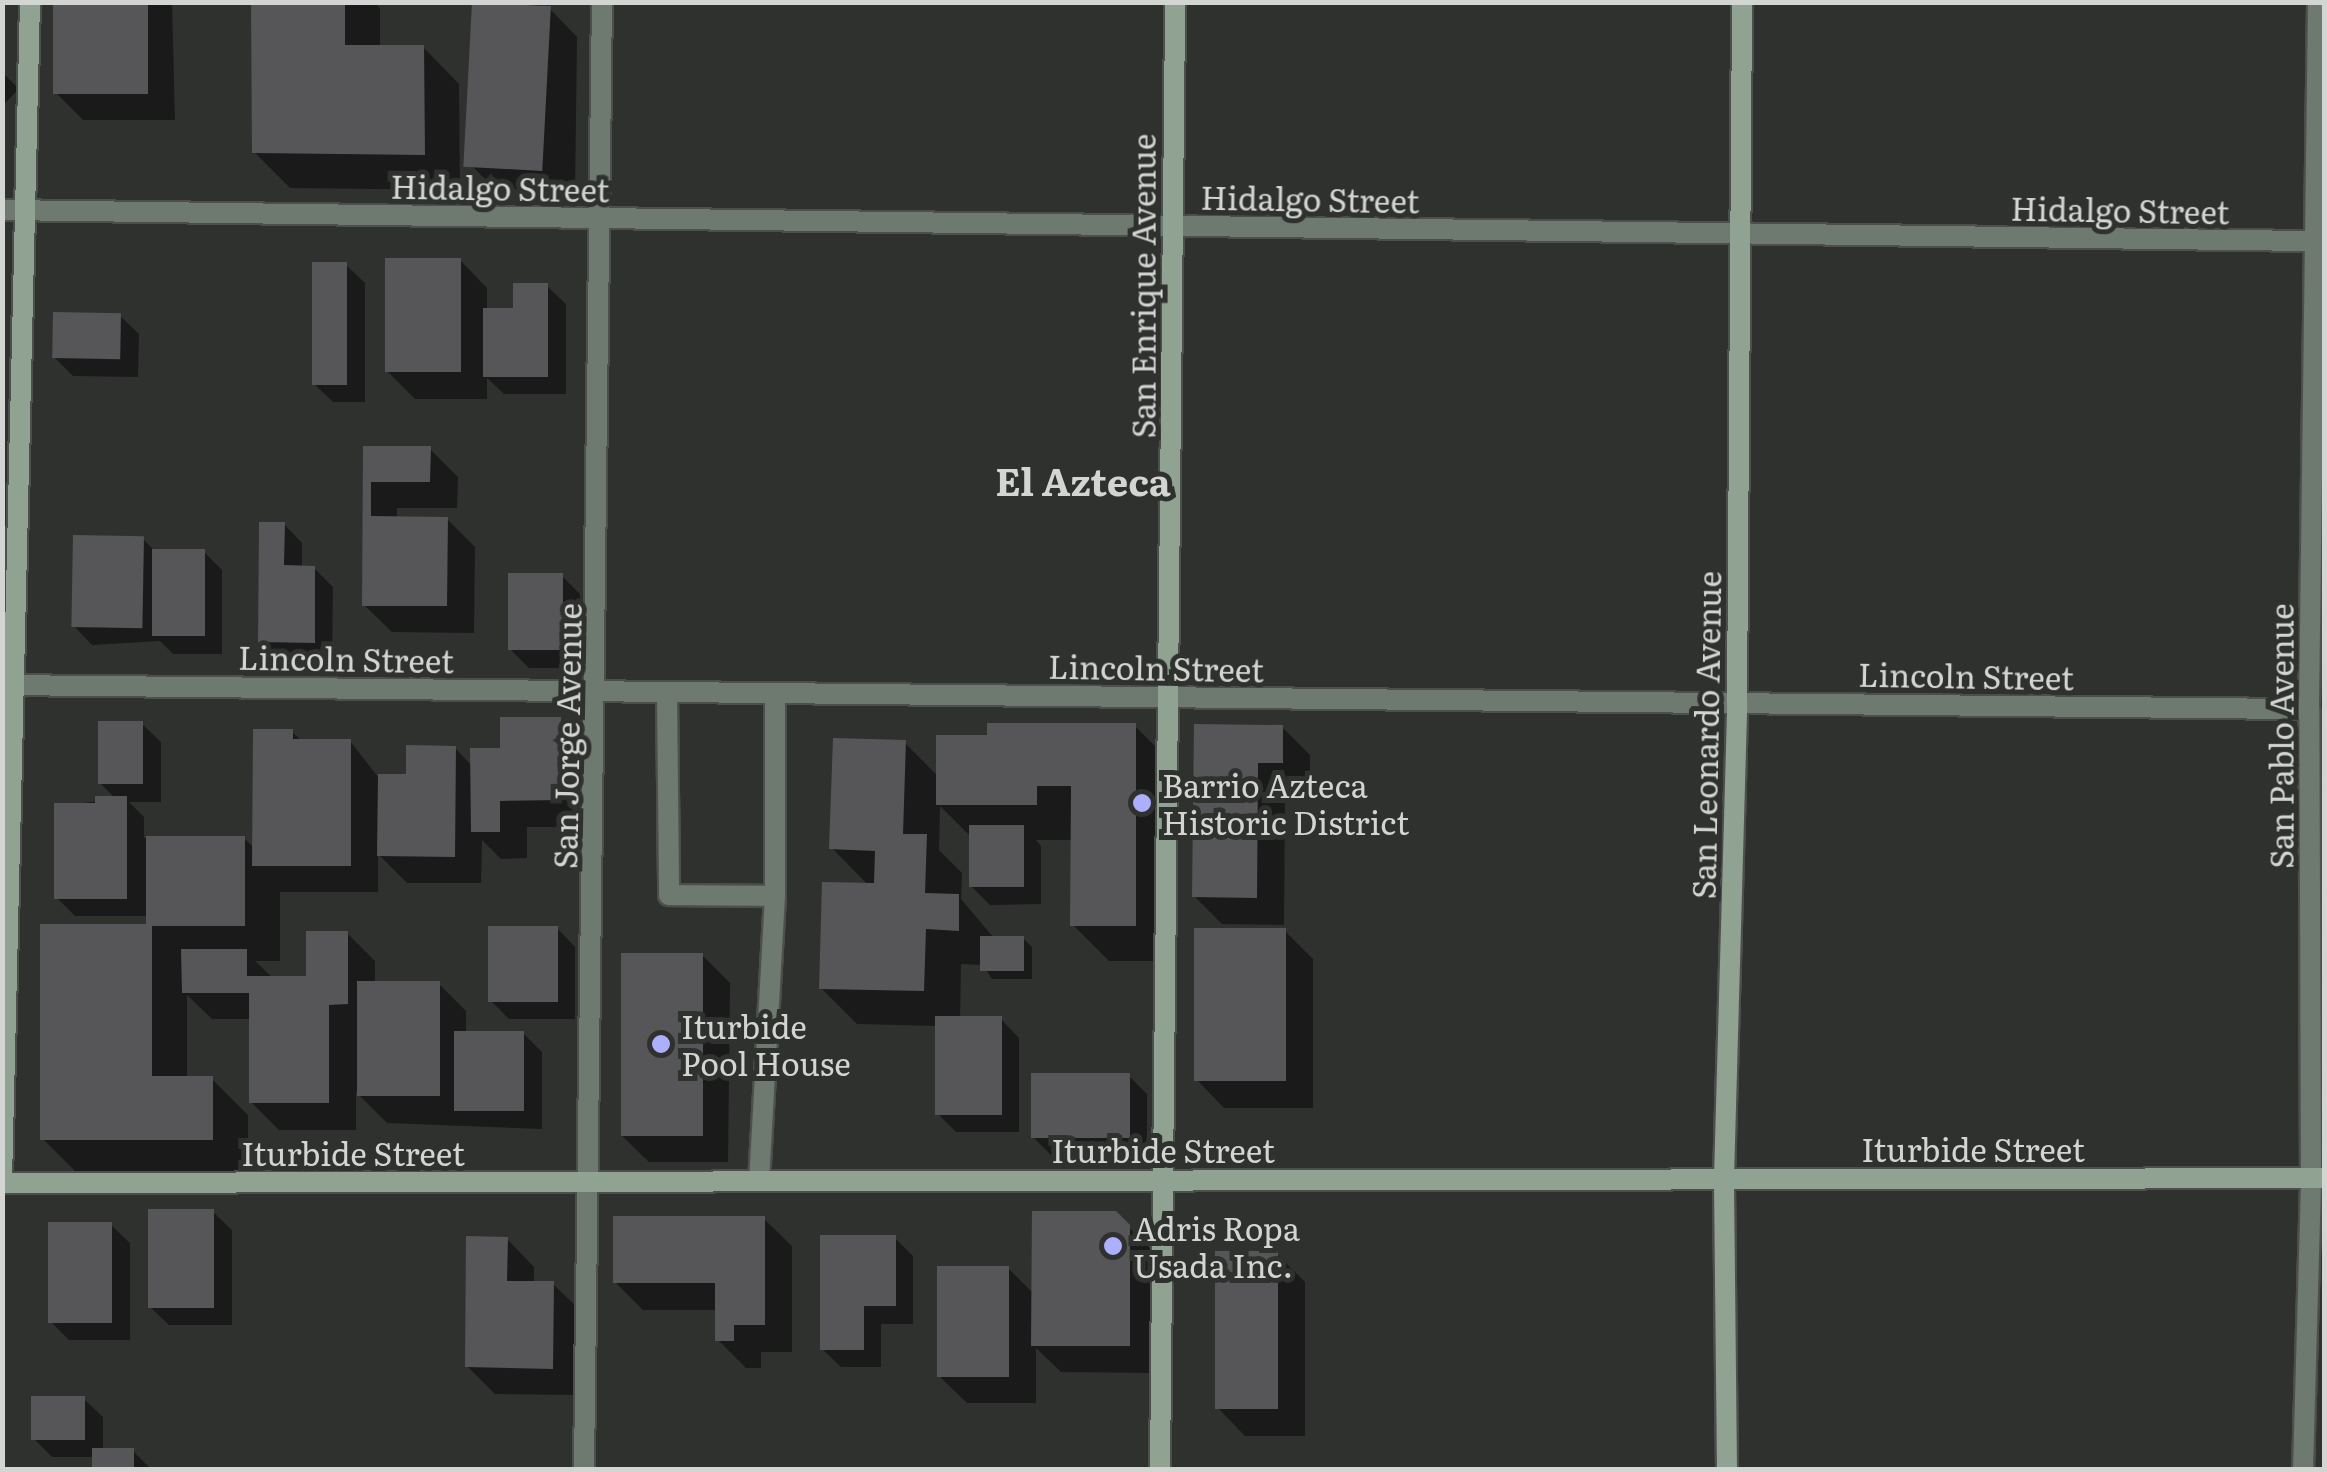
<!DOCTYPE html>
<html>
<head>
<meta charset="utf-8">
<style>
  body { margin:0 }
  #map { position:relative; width:2327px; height:1472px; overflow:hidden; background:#2f312f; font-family:Literata,serif }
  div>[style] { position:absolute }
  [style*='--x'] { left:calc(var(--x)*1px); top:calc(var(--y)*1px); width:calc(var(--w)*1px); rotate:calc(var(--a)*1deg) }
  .shadow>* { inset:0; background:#0007; transform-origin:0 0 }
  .building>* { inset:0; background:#565659; transform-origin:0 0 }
  .roads { filter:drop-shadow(2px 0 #4d4f4d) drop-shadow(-2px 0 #4d4f4d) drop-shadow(0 2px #4d4f4d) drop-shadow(0 -2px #4d4f4d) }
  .lane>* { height:20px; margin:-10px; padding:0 10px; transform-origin:10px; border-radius:10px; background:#6e796f }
  .street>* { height:20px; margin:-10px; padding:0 10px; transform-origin:10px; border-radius:10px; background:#6e796f }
  .secondary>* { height:20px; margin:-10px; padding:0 10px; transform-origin:10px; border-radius:10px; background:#90a292 }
  .dots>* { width:28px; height:28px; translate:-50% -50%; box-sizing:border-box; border:5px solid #2f312f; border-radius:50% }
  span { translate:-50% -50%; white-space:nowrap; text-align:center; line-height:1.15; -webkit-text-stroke:10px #2f312f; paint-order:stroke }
  .street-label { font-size:32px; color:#d3d5d3 }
  .poi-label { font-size:32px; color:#d3d5d3 }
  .left { translate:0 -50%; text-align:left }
  .quarter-label { font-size:38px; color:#d3d5d3; font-weight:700 }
  .frame { position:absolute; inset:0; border:5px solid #d3d5d3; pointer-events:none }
</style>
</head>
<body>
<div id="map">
  <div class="shadow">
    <div style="clip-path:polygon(55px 2px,172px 2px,175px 120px,83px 120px,56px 93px)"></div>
    <div style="clip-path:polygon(254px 2px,374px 2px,380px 8px,380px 47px,423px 47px,459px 84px,460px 190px,290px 188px,254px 152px)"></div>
    <div style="clip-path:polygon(474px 2px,532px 2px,550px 9px,577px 37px,575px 195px,500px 194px,472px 166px)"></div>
    <div style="left:2px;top:72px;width:24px;height:132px;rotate:45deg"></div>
    <div style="clip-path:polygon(460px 260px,487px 288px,487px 310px,515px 310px,547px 286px,566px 304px,566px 394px,504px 394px,487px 378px,487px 399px,415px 399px,387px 371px)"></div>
    <div style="clip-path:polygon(346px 265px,365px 283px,365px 402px,333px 402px,314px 384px)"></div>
    <div style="clip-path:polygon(120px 316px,139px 334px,138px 377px,73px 376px,54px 357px)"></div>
    <div style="clip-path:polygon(365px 448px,430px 449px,458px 477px,457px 508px,397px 508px,397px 519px,447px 519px,475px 547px,474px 633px,392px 632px,364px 605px)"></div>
    <div style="clip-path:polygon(284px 524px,302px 543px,302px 568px,314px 568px,333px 587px,332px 660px,279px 660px,260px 641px)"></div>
    <div style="left:2px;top:525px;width:11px;height:68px;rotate:45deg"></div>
    <div style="clip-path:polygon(143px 539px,156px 552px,204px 552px,222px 570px,222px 654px,173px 654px,160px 641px,92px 645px,74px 626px)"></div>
    <div style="clip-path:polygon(562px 576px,580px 594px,580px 668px,529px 668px,510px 649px)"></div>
    <div style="clip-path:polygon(560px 719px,588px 747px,589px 827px,527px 827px,527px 858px,501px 859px,482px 840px,481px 883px,407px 883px,378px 854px,378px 892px,280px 892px,280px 961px,255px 961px,273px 978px,309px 978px,347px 933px,375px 961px,375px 983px,438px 983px,466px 1011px,466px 1033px,523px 1033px,542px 1052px,542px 1129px,387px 1123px,356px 1092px,356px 1130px,279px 1130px,251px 1102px,251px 1019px,212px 1019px,187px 995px,187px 1079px,212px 1079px,248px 1115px,248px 1175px,79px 1175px,43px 1139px,148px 927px,148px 916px,75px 916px,57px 898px,57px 806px,116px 799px,100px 783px,142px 724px,161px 742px,161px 802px,129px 802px,144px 817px,144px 838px,244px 838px,255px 849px,292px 732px,302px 741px,350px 741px,378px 777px,409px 777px,455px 748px,472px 766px)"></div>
    <div style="clip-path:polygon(1135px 726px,1171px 762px,1171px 961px,1109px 961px,1073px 925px,1073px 840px,1036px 840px,1041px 846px,1041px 904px,990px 905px,971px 886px,971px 837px,940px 806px,939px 850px,962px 873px,961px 899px,994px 938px,1023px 938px,1032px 947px,1032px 979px,992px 979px,983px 965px,961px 964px,960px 1019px,1001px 1019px,1019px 1038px,1019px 1132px,956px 1132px,938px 1114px,938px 1026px,857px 1024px,821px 988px,869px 886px,832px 848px,904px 742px,938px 776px,990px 737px)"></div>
    <div style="clip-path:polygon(1196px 727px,1282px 727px,1310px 755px,1310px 790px,1285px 790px,1284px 925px,1222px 924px,1194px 896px)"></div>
    <div style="clip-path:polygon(557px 928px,575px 947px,575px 1019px,509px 1019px,491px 1001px)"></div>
    <div style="clip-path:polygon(1285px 931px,1313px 959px,1313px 1108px,1224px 1108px,1197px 1080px)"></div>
    <div style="clip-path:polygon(702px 955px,730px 983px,728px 1162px,649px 1162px,621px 1135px)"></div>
    <div style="clip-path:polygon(1128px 1075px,1147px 1094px,1147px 1156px,1052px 1156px,1033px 1137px)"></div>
    <div style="clip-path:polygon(213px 1212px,232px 1230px,232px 1325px,169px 1325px,150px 1307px)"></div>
    <div style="clip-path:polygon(1115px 1214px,1157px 1255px,1156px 1373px,1061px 1372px,1036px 1348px,1036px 1403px,967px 1403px,939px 1376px,1008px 1268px,1033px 1293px)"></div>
    <div style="clip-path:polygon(764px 1219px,792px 1246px,792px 1352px,761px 1352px,761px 1368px,746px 1368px,718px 1340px,718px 1310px,643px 1310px,615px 1282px)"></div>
    <div style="clip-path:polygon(111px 1225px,130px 1243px,130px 1340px,69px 1340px,50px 1321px)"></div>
    <div style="clip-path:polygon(895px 1238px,913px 1256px,913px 1324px,881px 1324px,881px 1367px,841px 1367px,822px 1349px)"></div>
    <div style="clip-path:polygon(507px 1239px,534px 1267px,534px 1283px,553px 1284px,581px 1311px,580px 1395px,495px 1394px,467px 1366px)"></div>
    <div style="clip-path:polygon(1277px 1254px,1305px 1282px,1305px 1436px,1245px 1436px,1218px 1408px)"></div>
    <div style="clip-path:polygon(84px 1399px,103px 1417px,103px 1450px,133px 1451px,152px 1470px,95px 1470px,95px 1457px,52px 1457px,34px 1439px)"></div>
  </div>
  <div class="building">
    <div style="left:53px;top:2px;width:95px;height:92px"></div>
    <div style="clip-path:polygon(251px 2px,345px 2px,345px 45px,424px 45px,425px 155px,252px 153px)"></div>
    <div style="left:472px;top:2px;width:79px;height:165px;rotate:3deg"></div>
    <div style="left:385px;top:258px;width:76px;height:114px"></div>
    <div style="left:312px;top:262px;width:35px;height:123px"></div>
    <div style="clip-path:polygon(513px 283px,548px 283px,548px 377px,483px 377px,483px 308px,513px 308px)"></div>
    <div style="left:53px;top:312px;width:68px;height:46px;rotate:1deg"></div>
    <div style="clip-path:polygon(363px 446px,431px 446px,430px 482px,371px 482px,371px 516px,448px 517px,447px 606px,362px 606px)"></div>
    <div style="clip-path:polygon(259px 522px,285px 522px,284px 565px,315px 566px,315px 643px,258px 642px)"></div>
    <div style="left:73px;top:535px;width:71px;height:92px;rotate:1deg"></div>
    <div style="left:152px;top:549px;width:53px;height:87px"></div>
    <div style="left:508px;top:573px;width:55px;height:77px"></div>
    <div style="clip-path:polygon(500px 717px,561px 717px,563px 800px,500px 801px,500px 832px,471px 832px,470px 748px,500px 748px)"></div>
    <div style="left:98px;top:721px;width:45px;height:63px"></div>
    <div style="clip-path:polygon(987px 723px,1136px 723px,1136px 926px,1070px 926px,1071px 786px,1037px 786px,1037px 805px,936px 805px,936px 735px,987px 735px)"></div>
    <div style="clip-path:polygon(1194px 724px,1283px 725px,1283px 763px,1258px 763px,1257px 898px,1192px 897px)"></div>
    <div style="clip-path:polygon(253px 729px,293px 729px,293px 739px,351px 739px,351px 866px,252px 866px)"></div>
    <div style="clip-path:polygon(833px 738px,906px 740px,903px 834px,927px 834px,925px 893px,959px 894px,959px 931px,926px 929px,924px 991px,819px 989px,822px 882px,874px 883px,875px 851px,829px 849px)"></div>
    <div style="clip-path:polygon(406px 745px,456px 746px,455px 857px,377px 856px,378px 774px,406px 774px)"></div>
    <div style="clip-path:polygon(95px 796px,127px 796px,127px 899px,54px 899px,54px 803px,95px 803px)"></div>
    <div style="left:969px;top:825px;width:55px;height:62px"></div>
    <div style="clip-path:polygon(146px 836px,245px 836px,245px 926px,152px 926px,152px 1076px,213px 1076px,213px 1140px,40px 1140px,40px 924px,146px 924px)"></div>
    <div style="left:488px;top:926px;width:70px;height:76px"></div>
    <div style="left:1194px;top:928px;width:92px;height:153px"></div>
    <div style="clip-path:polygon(306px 931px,348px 931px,348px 1004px,329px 1005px,329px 1103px,249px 1103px,249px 993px,182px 993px,181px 949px,247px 949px,247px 976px,306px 976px)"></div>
    <div style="left:980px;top:936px;width:44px;height:35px"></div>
    <div style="left:621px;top:953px;width:82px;height:183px"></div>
    <div style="left:357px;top:981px;width:83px;height:115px"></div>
    <div style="left:935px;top:1016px;width:67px;height:99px"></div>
    <div style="left:454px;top:1031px;width:70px;height:80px"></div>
    <div style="left:1031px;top:1073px;width:99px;height:65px"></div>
    <div style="left:148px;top:1209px;width:66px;height:99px"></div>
    <div style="clip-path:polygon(1032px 1211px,1116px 1211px,1130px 1225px,1130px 1346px,1031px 1346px)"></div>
    <div style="clip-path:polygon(613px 1216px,765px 1216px,765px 1325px,734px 1325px,734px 1341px,715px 1341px,715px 1283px,613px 1283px)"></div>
    <div style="left:48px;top:1222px;width:64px;height:101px"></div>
    <div style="clip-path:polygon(820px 1235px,896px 1235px,896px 1306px,864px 1306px,864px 1350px,820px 1350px)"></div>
    <div style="clip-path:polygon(466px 1236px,508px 1237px,507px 1281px,554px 1281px,553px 1369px,465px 1367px)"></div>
    <div style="left:1215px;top:1251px;width:63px;height:158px"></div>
    <div style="left:937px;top:1266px;width:72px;height:111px"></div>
    <div style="left:31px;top:1396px;width:54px;height:44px"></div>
    <div style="left:92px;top:1448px;width:42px;height:22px"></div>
  </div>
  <div class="roads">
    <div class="lane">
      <div style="--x:667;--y:692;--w:203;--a:89.4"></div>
      <div style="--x:669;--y:895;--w:106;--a:0.5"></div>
      <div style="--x:775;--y:896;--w:284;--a:93.2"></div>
      <div style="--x:775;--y:693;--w:203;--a:90"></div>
    </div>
    <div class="street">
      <div style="--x:2;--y:210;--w:2315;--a:0.77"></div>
      <div style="--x:2;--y:685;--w:2307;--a:0.6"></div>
      <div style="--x:584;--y:1470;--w:1468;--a:-89.3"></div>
      <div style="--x:2303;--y:1470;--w:292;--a:-88.4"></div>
      <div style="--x:2311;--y:1178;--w:469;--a:-90.2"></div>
      <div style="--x:2309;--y:709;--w:707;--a:-89.27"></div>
    </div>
    <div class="secondary">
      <div style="--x:2;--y:1181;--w:1179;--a:-88.64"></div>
      <div style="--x:2;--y:1183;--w:2322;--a:-0.12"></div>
      <div style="--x:1160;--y:1470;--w:1468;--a:-89.41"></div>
      <div style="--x:1727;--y:1470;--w:292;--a:-90.6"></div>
      <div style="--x:1724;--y:1178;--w:475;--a:-88.4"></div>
      <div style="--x:1737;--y:703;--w:701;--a:-89.59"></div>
    </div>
  </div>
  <div class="dots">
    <div style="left:1142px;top:803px;background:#acaffb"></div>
    <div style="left:661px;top:1044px;background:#acaffb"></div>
    <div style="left:1113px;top:1246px;background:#acaffb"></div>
  </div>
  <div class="street-label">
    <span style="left:500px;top:187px;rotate:1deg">Hidalgo Street</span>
    <span style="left:1310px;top:198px;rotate:1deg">Hidalgo Street</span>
    <span style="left:2120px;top:209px;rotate:1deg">Hidalgo Street</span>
    <span style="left:1142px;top:286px;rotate:-90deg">San Enrique Avenue</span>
    <span style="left:346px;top:658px;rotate:1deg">Lincoln Street</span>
    <span style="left:1156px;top:667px;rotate:1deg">Lincoln Street</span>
    <span style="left:1966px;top:675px;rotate:1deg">Lincoln Street</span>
    <span style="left:1705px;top:735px;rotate:-89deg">San Leonardo Avenue</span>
    <span style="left:566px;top:736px;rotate:-89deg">San Jorge Avenue</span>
    <span style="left:2280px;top:736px;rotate:-90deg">San Pablo Avenue</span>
    <span style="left:1973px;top:1148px">Iturbide Street</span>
    <span style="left:1163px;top:1149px">Iturbide Street</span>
    <span style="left:353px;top:1152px">Iturbide Street</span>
  </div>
  <div class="poi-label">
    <span class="left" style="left:1162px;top:803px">Barrio Azteca<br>Historic District</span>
    <span class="left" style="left:681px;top:1044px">Iturbide<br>Pool House</span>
    <span class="left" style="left:1133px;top:1246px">Adris Ropa<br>Usada Inc.</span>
  </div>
  <div class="quarter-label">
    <span style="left:1083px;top:480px">El Azteca</span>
  </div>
  <div class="frame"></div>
</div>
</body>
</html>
